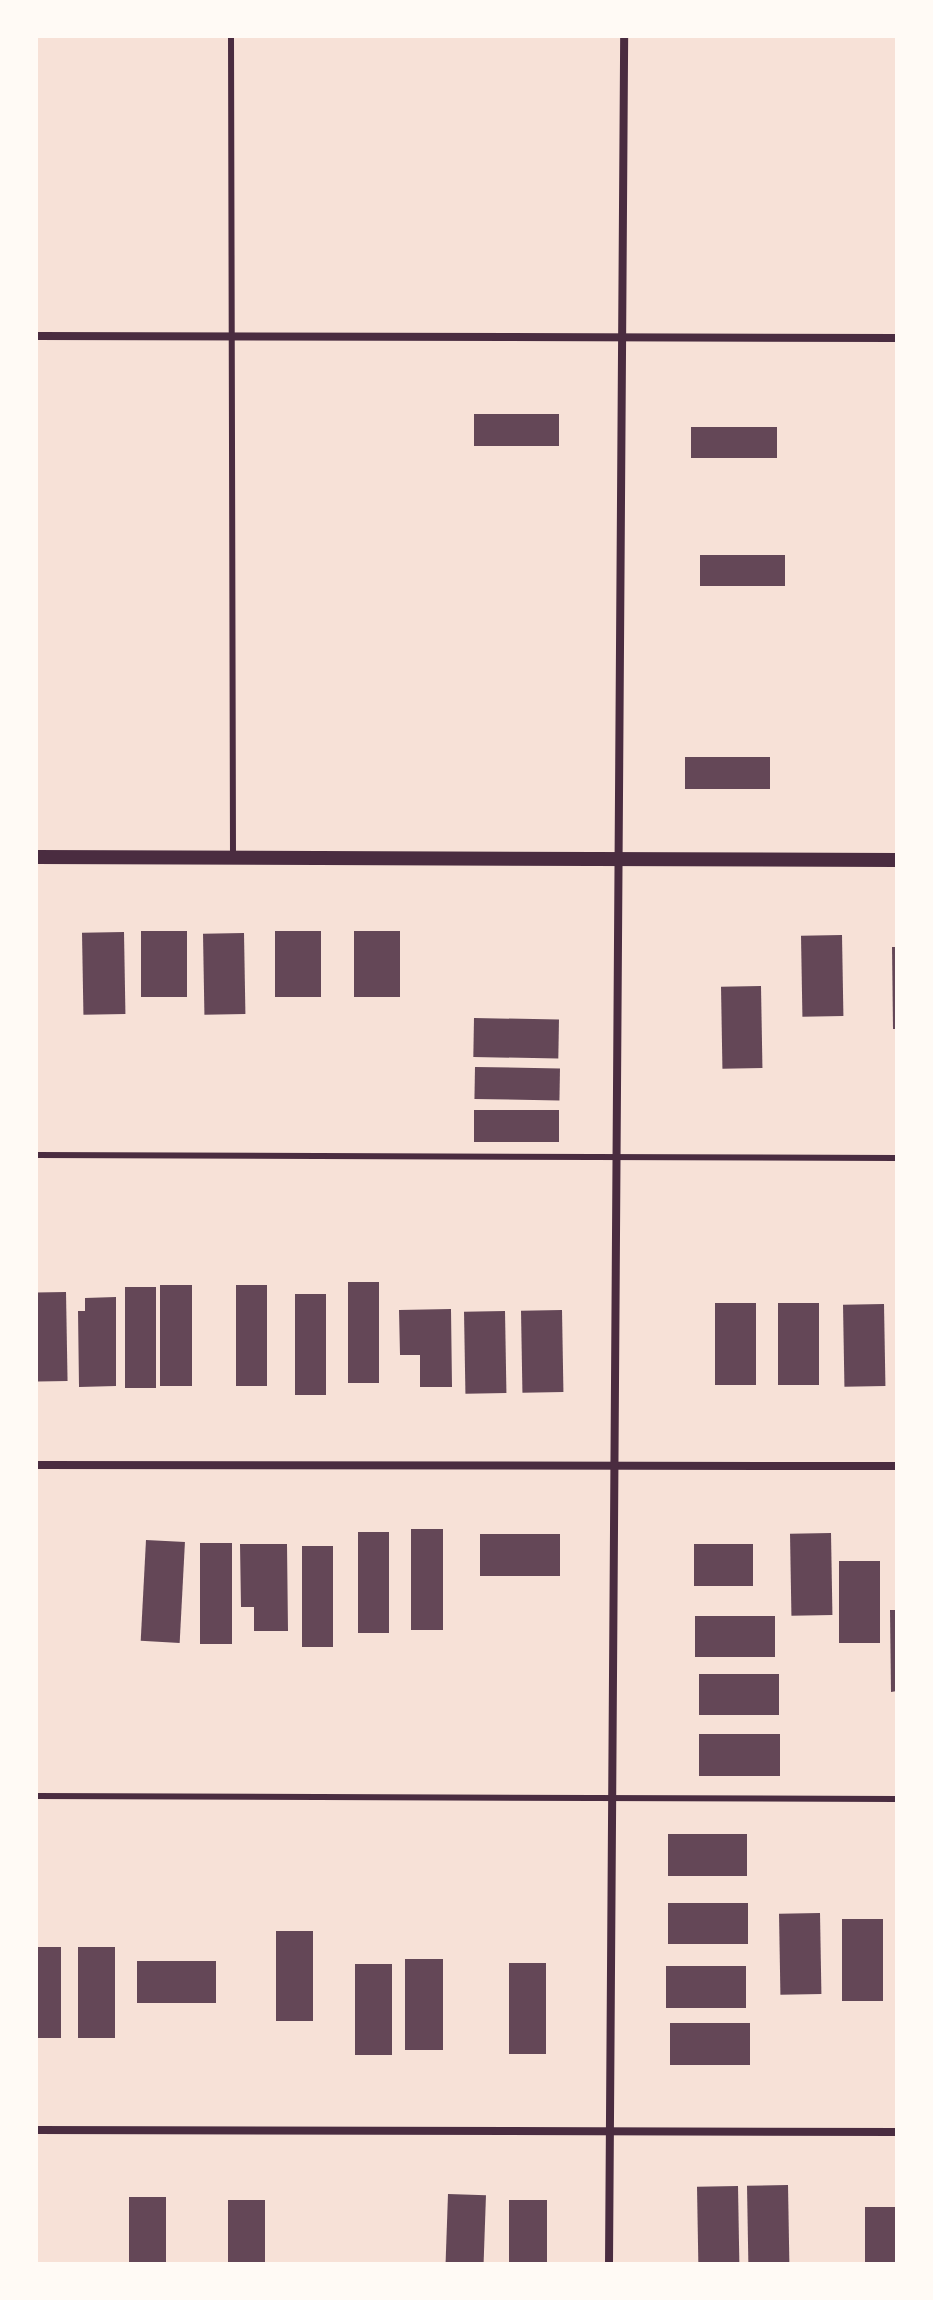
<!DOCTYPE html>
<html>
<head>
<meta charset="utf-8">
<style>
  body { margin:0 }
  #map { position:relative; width:933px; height:2300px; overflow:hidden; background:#f7e1d7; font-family:Lato,sans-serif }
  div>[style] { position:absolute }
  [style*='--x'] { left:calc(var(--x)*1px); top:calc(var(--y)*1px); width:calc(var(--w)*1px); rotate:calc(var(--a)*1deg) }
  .building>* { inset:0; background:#644757; transform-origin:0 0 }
  .service>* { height:6px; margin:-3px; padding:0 3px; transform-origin:3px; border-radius:3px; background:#4a2c40 }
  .minor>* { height:8px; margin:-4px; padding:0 4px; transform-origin:4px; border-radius:4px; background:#4a2c40 }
  .tertiary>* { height:14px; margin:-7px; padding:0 7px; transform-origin:7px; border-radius:7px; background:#4a2c40 }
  span { translate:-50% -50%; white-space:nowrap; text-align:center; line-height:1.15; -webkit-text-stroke:7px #fffaf5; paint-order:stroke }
  .frame { position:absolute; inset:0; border:38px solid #fffaf5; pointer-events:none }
</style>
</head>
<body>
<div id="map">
  <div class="building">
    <div style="left:474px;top:414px;width:85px;height:32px"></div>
    <div style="left:691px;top:427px;width:86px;height:31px"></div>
    <div style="left:700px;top:555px;width:85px;height:31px"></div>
    <div style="left:685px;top:757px;width:85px;height:32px"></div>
    <div style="left:141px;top:931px;width:46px;height:66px"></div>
    <div style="left:275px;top:931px;width:46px;height:66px"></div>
    <div style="left:354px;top:931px;width:46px;height:66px"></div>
    <div style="left:124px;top:932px;width:82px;height:42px;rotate:89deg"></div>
    <div style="left:244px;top:933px;width:81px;height:41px;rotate:89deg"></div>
    <div style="left:842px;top:935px;width:81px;height:41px;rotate:89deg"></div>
    <div style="clip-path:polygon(892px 947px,897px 947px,897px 1029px,893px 1029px)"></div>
    <div style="left:761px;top:986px;width:82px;height:40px;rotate:89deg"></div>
    <div style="left:474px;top:1018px;width:85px;height:39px;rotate:1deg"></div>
    <div style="left:475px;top:1067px;width:85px;height:32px;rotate:1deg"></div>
    <div style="left:474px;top:1110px;width:85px;height:32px"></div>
    <div style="left:348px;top:1282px;width:31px;height:101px"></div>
    <div style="left:160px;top:1285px;width:32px;height:101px"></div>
    <div style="left:236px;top:1285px;width:31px;height:101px"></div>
    <div style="left:125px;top:1287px;width:31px;height:101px"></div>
    <div style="left:66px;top:1292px;width:89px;height:30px;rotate:89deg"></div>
    <div style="left:295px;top:1294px;width:31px;height:101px"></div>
    <div style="clip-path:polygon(116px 1297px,116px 1386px,79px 1387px,78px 1311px,85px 1311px,85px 1298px)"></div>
    <div style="left:715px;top:1303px;width:41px;height:82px"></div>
    <div style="left:778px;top:1303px;width:41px;height:82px"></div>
    <div style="left:884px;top:1304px;width:82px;height:41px;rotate:89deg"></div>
    <div style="clip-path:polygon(451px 1309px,452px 1387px,420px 1387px,420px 1355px,400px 1355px,399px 1310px)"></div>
    <div style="left:562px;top:1310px;width:82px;height:41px;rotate:89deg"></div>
    <div style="left:505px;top:1311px;width:82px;height:41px;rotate:89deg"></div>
    <div style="left:411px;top:1529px;width:32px;height:101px"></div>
    <div style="left:358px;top:1532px;width:31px;height:101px"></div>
    <div style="left:831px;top:1533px;width:82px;height:41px;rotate:89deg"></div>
    <div style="left:480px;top:1534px;width:80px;height:42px"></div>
    <div style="left:146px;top:1540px;width:39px;height:101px;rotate:3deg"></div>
    <div style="left:200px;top:1543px;width:32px;height:101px"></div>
    <div style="clip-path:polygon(240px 1544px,287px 1544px,288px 1631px,254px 1631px,254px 1607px,241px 1607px)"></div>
    <div style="left:694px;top:1544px;width:59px;height:42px"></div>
    <div style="left:302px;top:1546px;width:31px;height:101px"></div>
    <div style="left:839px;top:1561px;width:41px;height:82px"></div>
    <div style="clip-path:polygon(890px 1610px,897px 1610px,897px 1691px,891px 1692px)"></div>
    <div style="left:695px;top:1616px;width:80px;height:41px"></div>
    <div style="left:699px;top:1674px;width:80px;height:41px"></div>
    <div style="left:699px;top:1734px;width:81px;height:42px"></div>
    <div style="left:747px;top:1834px;width:42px;height:79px;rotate:90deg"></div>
    <div style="left:668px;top:1903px;width:80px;height:41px"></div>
    <div style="left:820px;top:1913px;width:81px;height:41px;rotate:89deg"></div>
    <div style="left:842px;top:1919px;width:41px;height:82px"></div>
    <div style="left:276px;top:1931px;width:37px;height:90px"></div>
    <div style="left:36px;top:1947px;width:25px;height:91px"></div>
    <div style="left:78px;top:1947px;width:37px;height:91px"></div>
    <div style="left:405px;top:1959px;width:38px;height:91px"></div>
    <div style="left:137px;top:1961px;width:79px;height:42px"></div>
    <div style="left:509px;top:1963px;width:37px;height:91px"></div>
    <div style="left:355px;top:1964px;width:37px;height:91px"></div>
    <div style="left:666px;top:1966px;width:80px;height:42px"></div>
    <div style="left:670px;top:2023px;width:80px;height:42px"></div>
    <div style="left:788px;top:2185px;width:79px;height:41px;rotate:89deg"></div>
    <div style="left:738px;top:2186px;width:78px;height:41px;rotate:89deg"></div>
    <div style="left:448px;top:2194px;width:38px;height:70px;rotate:2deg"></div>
    <div style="left:129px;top:2197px;width:37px;height:67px"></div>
    <div style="left:228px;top:2200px;width:37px;height:64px"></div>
    <div style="left:509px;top:2200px;width:38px;height:64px"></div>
    <div style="left:865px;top:2207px;width:32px;height:57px"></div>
  </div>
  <div class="service">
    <div style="--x:231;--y:36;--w:820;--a:89.86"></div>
    <div style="--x:36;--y:1155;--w:861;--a:0.2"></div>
    <div style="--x:36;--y:1796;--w:861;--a:0.2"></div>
  </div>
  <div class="minor">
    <div style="--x:36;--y:336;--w:861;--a:0.13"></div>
    <div style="--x:36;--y:1465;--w:861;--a:0.07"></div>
    <div style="--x:36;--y:2130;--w:861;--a:0.13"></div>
    <div style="--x:609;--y:2264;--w:2228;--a:-89.61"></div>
  </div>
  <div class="tertiary">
    <div style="--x:36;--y:857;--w:861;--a:0.2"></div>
  </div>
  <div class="frame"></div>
</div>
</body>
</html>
